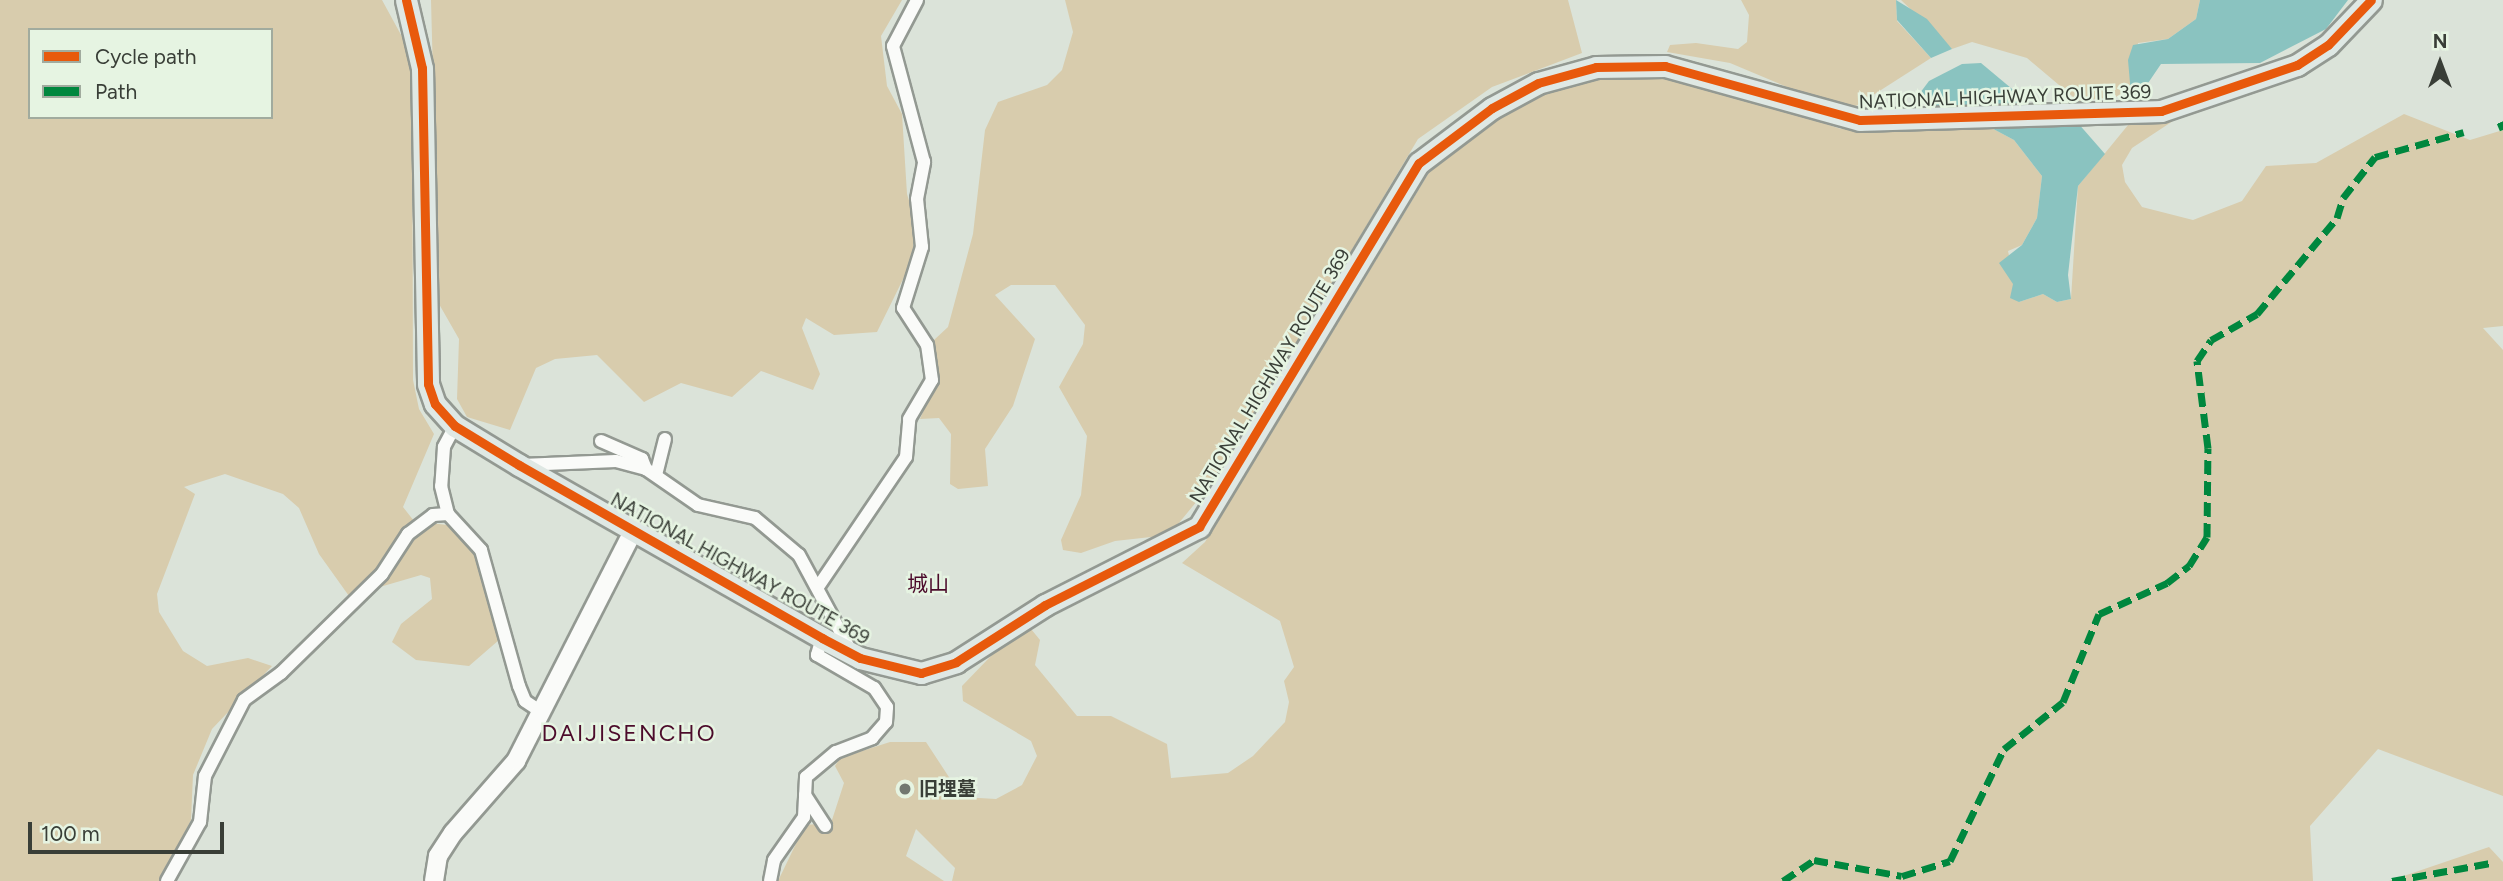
<!DOCTYPE html>
<html>
<head>
<meta charset="utf-8">
<style>
  body { margin:0 }
  #map { position:relative; width:2503px; height:881px; overflow:hidden; background:#dbe3d9; font-family:Figtree,"Noto Sans JP",sans-serif }
  div>[style] { position:absolute }
  [style*='--x'] { left:calc(var(--x)*1px); top:calc(var(--y)*1px); width:calc(var(--w)*1px); rotate:calc(var(--a)*1deg) }
  .green>* { inset:0; background:#d8ccad }
  .water>* { inset:0; background:#8ac3c0 }
  .roads { filter:drop-shadow(2px 0 #939992) drop-shadow(-2px 0 #939992) drop-shadow(0 2px #939992) drop-shadow(0 -2px #939992) }
  .minor>* { height:12px; margin:-6px; padding:0 6px; transform-origin:6px; border-radius:6px; background:#fafbf9 }
  .secondary>* { height:18px; margin:-9px; padding:0 9px; transform-origin:9px; border-radius:9px; background:#fafbf9 }
  .trunk>* { height:21px; margin:-10.5px; padding:0 10.5px; transform-origin:10.5px; border-radius:10.5px; background:#dfe8e4 }
  .quiet>* { height:7px; margin-top:-3.5px; transform-origin:0; background:repeating-linear-gradient(90deg,#00873e 0 14px,transparent 0 21px) }
  .cycleway>* { height:9px; margin:-4.5px; padding:0 4.5px; transform-origin:4.5px; border-radius:4.5px; background:#e8590c }
  .dots>* { width:19px; height:19px; translate:-50% -50%; box-sizing:border-box; border:4px solid #e6f4e2; border-radius:50% }
  span { translate:-50% -50%; white-space:nowrap; text-align:center; line-height:1.15; -webkit-text-stroke:5px #e6f4e2; paint-order:stroke }
  .street-label { font-size:19px; color:#393e37 }
  .poi-label { font-size:19px; color:#393e37; font-weight:700 }
  .left { translate:0 -50%; text-align:left }
  .neighbourhood-label { font-size:21px; color:#4c0b2b }
  .quarter-label { font-size:23px; color:#4c0b2b; letter-spacing:2px }
  .legend { position:absolute; left:28px; top:28px; width:245px; height:91px; box-sizing:border-box; background:#e6f4e2; border:2px solid #a1ab9e; margin:0; padding:9px 12px; list-style:none; font-size:21px; color:#393e37 }
  .legend li { display:flex; align-items:center; gap:14px; height:35px }
  .legend b { width:35px; border:2px solid #a1ab9e }
  .north { position:absolute; left:2405px; top:28px; width:70px; height:70px; -webkit-text-stroke:5px #e6f4e2; paint-order:stroke; rotate:0deg; font-size:19px; font-weight:700; line-height:28px; text-align:center; color:#393e37 }
  .north::after { content:''; display:block; margin:auto; width:24px; height:32px; background:#393e37; clip-path:polygon(50% 0,100% 100%,50% 72%,0 100%) }
  .scale { position:absolute; left:28px; top:822px; width:196px; height:32px; box-sizing:border-box; border:4px solid #393e37; border-top:0; padding-left:9px; font-size:21px; line-height:24px; white-space:nowrap; color:#393e37; -webkit-text-stroke:5px #e6f4e2; paint-order:stroke }
</style>
</head>
<body>
<div id="map">
  <div class="green">
    <div style="clip-path:polygon(evenodd,0 0,382px 0,412px 55px,413px 380px,419px 409px,434px 434px,403px 507px,414px 521px,447px 525px,476px 556px,499px 640px,469px 666px,416px 660px,392px 642px,401px 624px,432px 599px,430px 578px,421px 575px,349px 596px,319px 554px,299px 508px,283px 494px,225px 474px,184px 487px,195px 494px,157px 594px,159px 612px,183px 651px,207px 666px,248px 658px,272px 666px,212px 729px,193px 775px,191px 820px,161px 881px,0 881px,0 0,30px 30px,271px 30px,271px 117px,30px 117px,30px 30px)"></div>
    <div style="clip-path:polygon(431px 0,902px 0,881px 36px,887px 86px,902px 114px,907px 194px,915px 220px,912px 261px,877px 332px,834px 335px,806px 318px,802px 328px,820px 374px,813px 390px,761px 371px,732px 397px,681px 383px,644px 402px,597px 355px,555px 359px,536px 368px,510px 430px,467px 417px,457px 399px,459px 339px,439px 304px)"></div>
    <div style="clip-path:polygon(1065px 0,1568px 0,1582px 53px,1492px 87px,1418px 139px,1216px 478px,1169px 535px,1115px 541px,1081px 553px,1063px 550px,1061px 540px,1081px 495px,1087px 436px,1059px 387px,1083px 344px,1085px 325px,1055px 285px,1011px 285px,995px 295px,1035px 339px,1013px 406px,985px 449px,988px 486px,958px 489px,950px 484px,951px 434px,939px 418px,920px 419px,937px 379px,934px 340px,948px 327px,973px 234px,985px 130px,998px 102px,1047px 85px,1062px 70px,1073px 32px)"></div>
    <div style="clip-path:polygon(1741px 0,1896px 0,1897px 21px,1931px 58px,1856px 106px,1820px 101px,1730px 63px,1667px 52px,1670px 45px,1696px 43px,1738px 49px,1747px 42px,1749px 15px)"></div>
    <div style="clip-path:polygon(1901px 0,2200px 0,2196px 19px,2168px 39px,2138px 43px,2131px 95px,2078px 101px,2027px 58px,1972px 42px,1952px 49px)"></div>
    <div style="clip-path:polygon(1626px 71px,1674px 74px,1841px 129px,1984px 124px,2014px 140px,2042px 176px,2037px 218px,2022px 245px,2008px 251px,2019px 302px,2043px 294px,2057px 302px,2071px 299px,2078px 186px,2133px 119px,2176px 119px,2132px 148px,2122px 165px,2125px 182px,2142px 207px,2193px 220px,2242px 201px,2266px 166px,2316px 163px,2404px 114px,2470px 140px,2503px 130px,2503px 326px,2483px 328px,2503px 350px,2503px 796px,2378px 749px,2310px 826px,2313px 881px,952px 881px,955px 868px,916px 829px,906px 856px,944px 881px,778px 881px,805px 825px,831px 823px,844px 783px,835px 766px,840px 758px,890px 742px,926px 742px,962px 797px,996px 799px,1022px 785px,1037px 756px,1031px 741px,963px 701px,962px 686px,1015px 631px,1031px 629px,1040px 640px,1035px 665px,1077px 716px,1111px 716px,1167px 744px,1171px 778px,1228px 773px,1253px 756px,1285px 722px,1289px 702px,1284px 681px,1294px 667px,1280px 621px,1182px 563px,1205px 542px,1433px 166px,1498px 111px,1547px 85px)"></div>
    <div style="clip-path:polygon(2489px 847px,2503px 862px,2503px 881px,2389px 881px)"></div>
  </div>
  <div class="water">
    <div style="clip-path:polygon(1896px 0,1927px 19px,1952px 49px,1931px 58px,1897px 20px)"></div>
    <div style="clip-path:polygon(2200px 0,2348px 0,2326px 29px,2260px 63px,2161px 64px,2144px 89px,2131px 95px,2128px 60px,2133px 45px,2168px 39px,2196px 19px)"></div>
    <div style="clip-path:polygon(1981px 63px,2035px 108px,1939px 110px,1917px 97px,1929px 81px,1962px 64px)"></div>
    <div style="clip-path:polygon(2077px 122px,2105px 154px,2078px 186px,2068px 275px,2071px 299px,2057px 302px,2043px 294px,2019px 302px,2010px 298px,2013px 284px,1999px 263px,2022px 245px,2037px 218px,2042px 176px,2014px 140px,1984px 124px)"></div>
  </div>
  <div class="roads">
    <div class="minor">
      <div style="--x:455;--y:426;--w:24;--a:118"></div>
      <div style="--x:444;--y:447;--w:39;--a:94"></div>
      <div style="--x:441;--y:486;--w:29;--a:76"></div>
      <div style="--x:448;--y:514;--w:49;--a:47.5"></div>
      <div style="--x:481;--y:550;--w:141;--a:74.4"></div>
      <div style="--x:519;--y:686;--w:16;--a:68"></div>
      <div style="--x:525;--y:701;--w:18;--a:34"></div>
      <div style="--x:601;--y:441;--w:45;--a:23.7"></div>
      <div style="--x:642;--y:459;--w:11;--a:68"></div>
      <div style="--x:522;--y:465;--w:94;--a:-2.4"></div>
      <div style="--x:616;--y:461;--w:31;--a:15"></div>
      <div style="--x:646;--y:469;--w:63;--a:34.7"></div>
      <div style="--x:698;--y:505;--w:58;--a:12.8"></div>
      <div style="--x:755;--y:518;--w:57;--a:40.1"></div>
      <div style="--x:799;--y:555;--w:103;--a:61.7"></div>
      <div style="--x:656;--y:475;--w:37;--a:-76"></div>
      <div style="--x:818;--y:587;--w:157;--a:-55.9"></div>
      <div style="--x:906;--y:457;--w:38;--a:-85"></div>
      <div style="--x:909;--y:419;--w:45;--a:-59.5"></div>
      <div style="--x:932;--y:380;--w:35;--a:-98"></div>
      <div style="--x:927;--y:345;--w:44;--a:-123"></div>
      <div style="--x:903;--y:308;--w:64;--a:-72.7"></div>
      <div style="--x:922;--y:247;--w:48;--a:-95.9"></div>
      <div style="--x:917;--y:199;--w:38;--a:-79"></div>
      <div style="--x:924;--y:162;--w:120;--a:-105"></div>
      <div style="--x:893;--y:46;--w:52;--a:-62.4"></div>
      <div style="--x:805;--y:795;--w:37;--a:57"></div>
      <div style="--x:167;--y:881;--w:68;--a:-60.8"></div>
      <div style="--x:200;--y:822;--w:46;--a:-83.8"></div>
      <div style="--x:205;--y:776;--w:85;--a:-62.8"></div>
      <div style="--x:244;--y:700;--w:46;--a:-36.1"></div>
      <div style="--x:281;--y:673;--w:141;--a:-44.4"></div>
      <div style="--x:382;--y:574;--w:48;--a:-57"></div>
      <div style="--x:408;--y:534;--w:31;--a:-37"></div>
      <div style="--x:433;--y:515;--w:15;--a:-4"></div>
      <div style="--x:770;--y:881;--w:21;--a:-79"></div>
      <div style="--x:774;--y:860;--w:52;--a:-55.1"></div>
      <div style="--x:804;--y:817;--w:40;--a:-87.1"></div>
      <div style="--x:806;--y:777;--w:39;--a:-40"></div>
      <div style="--x:836;--y:752;--w:39;--a:-21"></div>
      <div style="--x:872;--y:738;--w:21;--a:-49"></div>
      <div style="--x:886;--y:722;--w:15;--a:-86"></div>
      <div style="--x:887;--y:707;--w:23;--a:-124"></div>
      <div style="--x:874;--y:688;--w:66;--a:-149.9"></div>
      <div style="--x:817;--y:655;--w:18;--a:-74"></div>
    </div>
    <div class="secondary">
      <div style="--x:434;--y:881;--w:25;--a:-81"></div>
      <div style="--x:438;--y:856;--w:27;--a:-57"></div>
      <div style="--x:453;--y:833;--w:96;--a:-48.8"></div>
      <div style="--x:516;--y:761;--w:260;--a:-63"></div>
    </div>
    <div class="trunk">
      <div style="--x:406;--y:0;--w:70;--a:76.8"></div>
      <div style="--x:422;--y:68;--w:316;--a:88.9"></div>
      <div style="--x:428;--y:384;--w:21;--a:71"></div>
      <div style="--x:435;--y:404;--w:30;--a:48"></div>
      <div style="--x:455;--y:426;--w:75;--a:31.4"></div>
      <div style="--x:519;--y:465;--w:349;--a:29.7"></div>
      <div style="--x:822;--y:638;--w:43;--a:27.8"></div>
      <div style="--x:860;--y:658;--w:63;--a:13.8"></div>
      <div style="--x:921;--y:673;--w:37;--a:-17"></div>
      <div style="--x:956;--y:662;--w:106;--a:-32.6"></div>
      <div style="--x:1045;--y:605;--w:173;--a:-26.9"></div>
      <div style="--x:1199;--y:527;--w:425;--a:-58.9"></div>
      <div style="--x:1419;--y:163;--w:91;--a:-37"></div>
      <div style="--x:1492;--y:108;--w:52;--a:-28.5"></div>
      <div style="--x:1538;--y:83;--w:60;--a:-15.4"></div>
      <div style="--x:1596;--y:67;--w:69;--a:-0.8"></div>
      <div style="--x:1665;--y:66;--w:202;--a:15.5"></div>
      <div style="--x:1860;--y:120;--w:301;--a:-1.7"></div>
      <div style="--x:2161;--y:111;--w:144;--a:-18.7"></div>
      <div style="--x:2297;--y:65;--w:37;--a:-33"></div>
      <div style="--x:2328;--y:45;--w:62;--a:-46.3"></div>
    </div>
  </div>
  <div class="quiet">
    <div style="--x:2500;--y:122;--w:8;--a:67"></div>
    <div style="--x:1783;--y:881;--w:37;--a:-34"></div>
    <div style="--x:1814;--y:860;--w:89;--a:10.3"></div>
    <div style="--x:1902;--y:876;--w:50;--a:-17.4"></div>
    <div style="--x:1950;--y:861;--w:124;--a:-64.3"></div>
    <div style="--x:2004;--y:749;--w:75;--a:-38.5"></div>
    <div style="--x:2063;--y:702;--w:95;--a:-67.8"></div>
    <div style="--x:2099;--y:614;--w:75;--a:-24.5"></div>
    <div style="--x:2167;--y:583;--w:28;--a:-38"></div>
    <div style="--x:2189;--y:566;--w:34;--a:-58"></div>
    <div style="--x:2207;--y:537;--w:89;--a:-89.4"></div>
    <div style="--x:2208;--y:448;--w:88;--a:-97.2"></div>
    <div style="--x:2197;--y:361;--w:25;--a:-56"></div>
    <div style="--x:2211;--y:340;--w:53;--a:-29.5"></div>
    <div style="--x:2257;--y:314;--w:125;--a:-50.2"></div>
    <div style="--x:2337;--y:218;--w:21;--a:-73"></div>
    <div style="--x:2343;--y:198;--w:52;--a:-52"></div>
    <div style="--x:2375;--y:157;--w:92;--a:-15.7"></div>
    <div style="--x:2392;--y:881;--w:100;--a:-10.4"></div>
  </div>
  <div class="cycleway">
    <div style="--x:406;--y:0;--w:70;--a:76.8"></div>
    <div style="--x:422;--y:68;--w:316;--a:88.9"></div>
    <div style="--x:428;--y:384;--w:21;--a:71"></div>
    <div style="--x:435;--y:404;--w:30;--a:48"></div>
    <div style="--x:455;--y:426;--w:75;--a:31.4"></div>
    <div style="--x:519;--y:465;--w:349;--a:29.7"></div>
    <div style="--x:822;--y:638;--w:43;--a:27.8"></div>
    <div style="--x:860;--y:658;--w:63;--a:13.8"></div>
    <div style="--x:921;--y:673;--w:37;--a:-17"></div>
    <div style="--x:956;--y:662;--w:106;--a:-32.6"></div>
    <div style="--x:1045;--y:605;--w:173;--a:-26.9"></div>
    <div style="--x:1199;--y:527;--w:425;--a:-58.9"></div>
    <div style="--x:1419;--y:163;--w:91;--a:-37"></div>
    <div style="--x:1492;--y:108;--w:52;--a:-28.5"></div>
    <div style="--x:1538;--y:83;--w:60;--a:-15.4"></div>
    <div style="--x:1596;--y:67;--w:69;--a:-0.8"></div>
    <div style="--x:1665;--y:66;--w:202;--a:15.5"></div>
    <div style="--x:1860;--y:120;--w:301;--a:-1.7"></div>
    <div style="--x:2161;--y:111;--w:144;--a:-18.7"></div>
    <div style="--x:2297;--y:65;--w:37;--a:-33"></div>
    <div style="--x:2328;--y:45;--w:62;--a:-46.3"></div>
  </div>
  <div class="dots">
    <div style="left:905px;top:789px;background:#727870"></div>
  </div>
  <div class="street-label">
    <span style="left:2005px;top:97px;rotate:-2deg">NATIONAL HIGHWAY ROUTE 369</span>
    <span style="left:1270px;top:376px;rotate:-59deg">NATIONAL HIGHWAY ROUTE 369</span>
    <span style="left:740px;top:569px;rotate:29deg">NATIONAL HIGHWAY ROUTE 369</span>
  </div>
  <div class="poi-label">
    <span class="left" style="left:919px;top:789px">旧埋墓</span>
  </div>
  <div class="neighbourhood-label">
    <span style="left:928px;top:584px">城山</span>
  </div>
  <div class="quarter-label">
    <span style="left:629px;top:733px">DAIJISENCHO</span>
  </div>
  <ul class="legend">
  <li><b style="height:9px;background:#e8590c"></b>Cycle path</li>
  <li><b style="height:9px;background:#00873e"></b>Path</li>
  </ul>
  <div class="north">N</div>
  <div class="scale">100 m</div>
</div>
</body>
</html>
